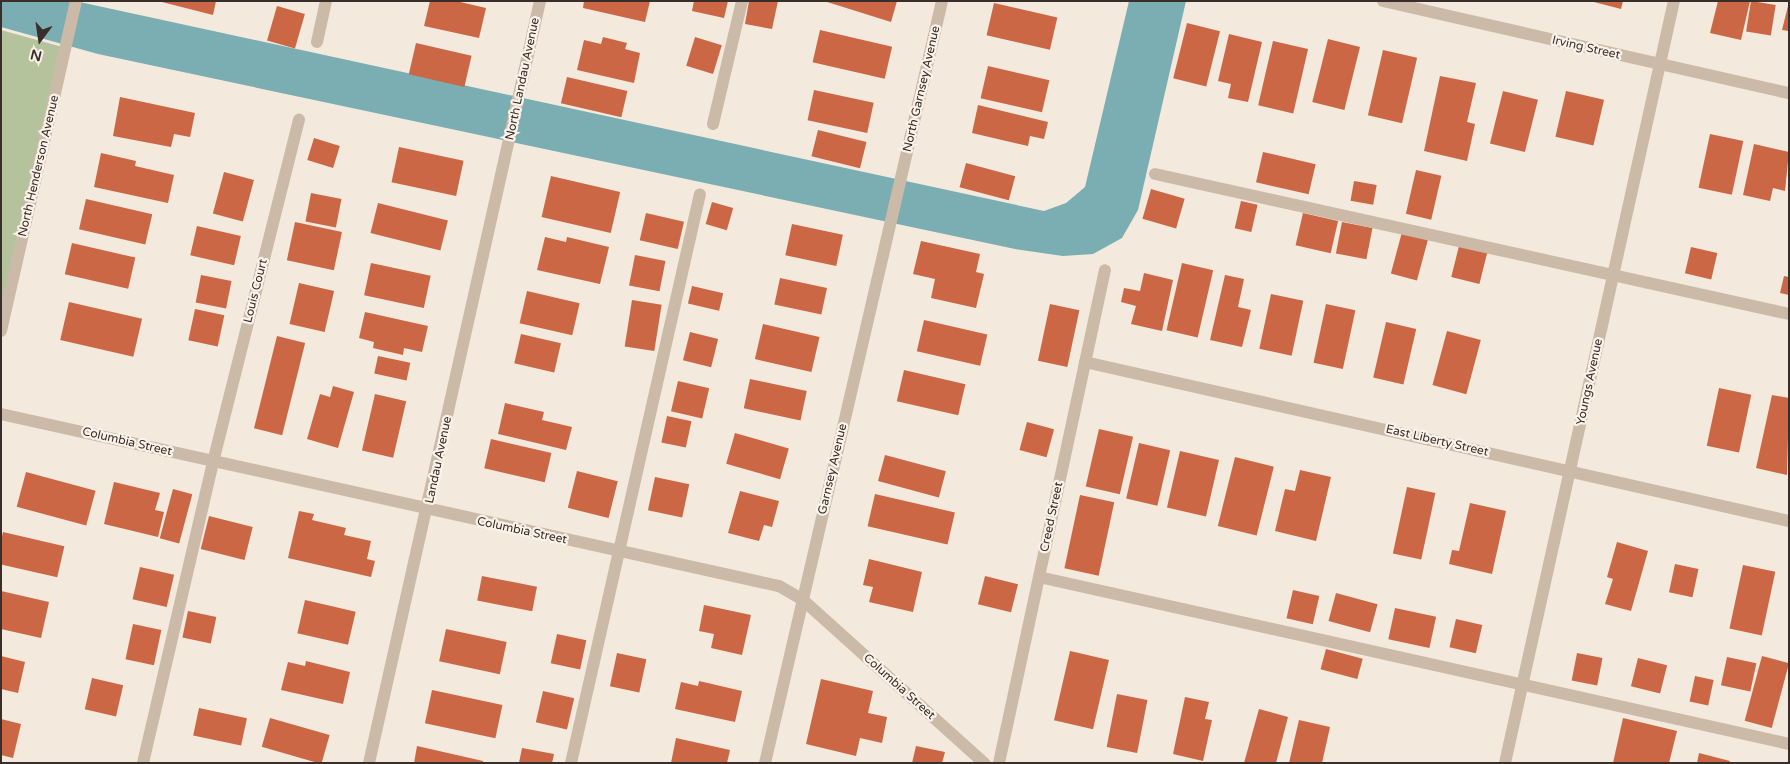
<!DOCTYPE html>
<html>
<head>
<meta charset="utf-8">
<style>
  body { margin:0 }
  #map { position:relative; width:1790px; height:764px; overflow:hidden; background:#f3e9dd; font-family:"Varela Round",sans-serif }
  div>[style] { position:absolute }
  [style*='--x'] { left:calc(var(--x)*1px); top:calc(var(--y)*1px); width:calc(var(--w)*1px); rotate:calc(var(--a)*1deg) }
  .green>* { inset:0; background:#b5c39c }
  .water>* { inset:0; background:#7baeb2 }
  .building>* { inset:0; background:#cb6744; transform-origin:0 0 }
  .minor>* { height:12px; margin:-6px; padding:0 6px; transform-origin:6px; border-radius:6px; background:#ccbaa8 }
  span { translate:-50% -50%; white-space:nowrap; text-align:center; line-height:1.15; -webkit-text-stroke:4.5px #fbf3ea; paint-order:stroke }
  .street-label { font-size:12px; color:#392e29 }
  .frame { position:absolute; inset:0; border:2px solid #392e29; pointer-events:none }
  .north { position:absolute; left:15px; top:15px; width:50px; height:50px; -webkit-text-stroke:4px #fbf3ea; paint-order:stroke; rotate:194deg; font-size:14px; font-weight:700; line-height:20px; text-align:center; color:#392e29 }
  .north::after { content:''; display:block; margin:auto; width:18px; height:22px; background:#392e29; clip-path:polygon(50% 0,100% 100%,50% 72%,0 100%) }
</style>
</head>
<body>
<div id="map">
  <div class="green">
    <div style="clip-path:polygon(1px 30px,66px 48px,1px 331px)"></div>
  </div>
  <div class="water">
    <div style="clip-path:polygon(1px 1px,75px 1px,1044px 211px,1066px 203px,1085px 187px,1129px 1px,1186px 1px,1138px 210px,1122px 238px,1093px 254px,1063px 256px,1015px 249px,98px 54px,1px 27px)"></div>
  </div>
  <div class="building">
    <div style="clip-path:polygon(158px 1px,216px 1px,213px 15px)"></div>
    <div style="clip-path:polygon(430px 1px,456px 1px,486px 8px,479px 38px,424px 26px)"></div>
    <div style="clip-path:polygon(584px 1px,650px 1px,645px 22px,583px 8px)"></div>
    <div style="clip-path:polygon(694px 1px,728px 1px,724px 18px,692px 11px)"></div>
    <div style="clip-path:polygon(749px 1px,778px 1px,772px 29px,745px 24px)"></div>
    <div style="clip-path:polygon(824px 1px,897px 1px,891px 22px)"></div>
    <div style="clip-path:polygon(1590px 1px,1623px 1px,1621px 9px)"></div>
    <div style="clip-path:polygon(1718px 1px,1750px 1px,1741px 40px,1710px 33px)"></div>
    <div style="left:1751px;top:1px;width:25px;height:31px;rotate:9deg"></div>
    <div style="clip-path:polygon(1789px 2px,1789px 31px,1782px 30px)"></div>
    <div style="left:994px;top:3px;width:65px;height:33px;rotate:13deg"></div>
    <div style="left:277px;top:6px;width:29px;height:36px;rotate:16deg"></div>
    <div style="left:1187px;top:23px;width:34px;height:57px;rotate:14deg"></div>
    <div style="left:820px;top:30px;width:74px;height:33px;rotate:13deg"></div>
    <div style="clip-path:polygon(1229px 34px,1262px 42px,1248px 102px,1228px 98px,1231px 84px,1218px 81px)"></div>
    <div style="clip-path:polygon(603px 37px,627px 43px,625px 49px,640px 53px,634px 83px,577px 70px,584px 40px,601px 44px)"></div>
    <div style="left:695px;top:37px;width:28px;height:30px;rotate:17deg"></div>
    <div style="left:1328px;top:39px;width:33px;height:65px;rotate:14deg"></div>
    <div style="left:1273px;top:41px;width:36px;height:66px;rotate:13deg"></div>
    <div style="left:416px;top:43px;width:57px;height:32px;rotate:13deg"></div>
    <div style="left:1383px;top:50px;width:35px;height:67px;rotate:13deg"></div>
    <div style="left:988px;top:66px;width:63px;height:33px;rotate:13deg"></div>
    <div style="clip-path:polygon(1440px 76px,1476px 83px,1467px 122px,1475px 124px,1467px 161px,1424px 151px)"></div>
    <div style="left:567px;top:77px;width:62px;height:27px;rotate:13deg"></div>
    <div style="left:814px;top:90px;width:61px;height:31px;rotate:12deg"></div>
    <div style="left:1503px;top:91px;width:36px;height:54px;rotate:14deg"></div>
    <div style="left:1566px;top:91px;width:39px;height:47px;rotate:13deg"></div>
    <div style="clip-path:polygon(120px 97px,195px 113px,190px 137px,174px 134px,171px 147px,113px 136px)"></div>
    <div style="clip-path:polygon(978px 105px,1048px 122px,1044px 139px,1030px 136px,1028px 146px,972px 133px)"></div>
    <div style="left:818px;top:130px;width:50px;height:27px;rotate:14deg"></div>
    <div style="left:1710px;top:134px;width:34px;height:55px;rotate:12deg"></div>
    <div style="left:314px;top:138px;width:27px;height:23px;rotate:17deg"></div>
    <div style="clip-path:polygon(1754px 144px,1789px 152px,1785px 191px,1773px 188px,1770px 201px,1743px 195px)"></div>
    <div style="left:399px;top:147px;width:66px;height:36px;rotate:12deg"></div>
    <div style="left:1263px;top:152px;width:54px;height:31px;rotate:13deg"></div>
    <div style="clip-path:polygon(101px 153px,136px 161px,135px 166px,174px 175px,168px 203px,94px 187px)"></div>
    <div style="left:966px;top:163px;width:51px;height:25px;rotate:15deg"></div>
    <div style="left:1416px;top:170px;width:26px;height:45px;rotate:13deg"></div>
    <div style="left:224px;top:172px;width:31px;height:43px;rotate:15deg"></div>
    <div style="left:551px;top:176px;width:71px;height:42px;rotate:13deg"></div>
    <div style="left:1354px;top:181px;width:23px;height:20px;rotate:10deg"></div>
    <div style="left:1151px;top:189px;width:35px;height:31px;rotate:16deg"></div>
    <div style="left:311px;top:193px;width:31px;height:29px;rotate:11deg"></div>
    <div style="left:86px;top:199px;width:68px;height:31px;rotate:13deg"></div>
    <div style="left:1241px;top:201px;width:17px;height:28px;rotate:13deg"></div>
    <div style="left:712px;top:202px;width:22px;height:23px;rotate:16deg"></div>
    <div style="left:378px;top:203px;width:72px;height:31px;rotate:14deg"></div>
    <div style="left:646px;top:213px;width:39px;height:28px;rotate:13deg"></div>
    <div style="left:1303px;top:213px;width:36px;height:33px;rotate:13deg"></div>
    <div style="left:295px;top:222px;width:48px;height:39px;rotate:12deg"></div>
    <div style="left:1342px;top:222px;width:31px;height:32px;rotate:11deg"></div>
    <div style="left:792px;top:224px;width:52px;height:32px;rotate:12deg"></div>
    <div style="left:197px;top:226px;width:45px;height:30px;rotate:13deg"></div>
    <div style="left:1402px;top:232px;width:27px;height:43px;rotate:15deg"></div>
    <div style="clip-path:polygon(545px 237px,566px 242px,567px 237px,609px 247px,600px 284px,537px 270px)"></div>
    <div style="clip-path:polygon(921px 241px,980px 254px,976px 272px,984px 274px,976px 308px,931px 298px,935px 279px,913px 274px)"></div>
    <div style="left:72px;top:243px;width:65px;height:32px;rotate:13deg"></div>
    <div style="left:1459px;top:246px;width:29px;height:32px;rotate:14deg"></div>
    <div style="left:1691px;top:247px;width:27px;height:27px;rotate:13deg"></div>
    <div style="left:635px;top:255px;width:31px;height:31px;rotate:11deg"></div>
    <div style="left:371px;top:263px;width:61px;height:33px;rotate:12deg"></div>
    <div style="left:1182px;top:263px;width:32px;height:69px;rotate:13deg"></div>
    <div style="clip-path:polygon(1144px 273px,1173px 280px,1162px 331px,1131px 324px,1136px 306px,1121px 302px,1124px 288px,1140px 291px)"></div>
    <div style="left:201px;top:275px;width:31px;height:28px;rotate:11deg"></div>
    <div style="clip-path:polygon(1225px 275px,1244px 279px,1238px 307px,1251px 310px,1242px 347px,1210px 340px)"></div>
    <div style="clip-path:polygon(1784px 276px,1789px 277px,1789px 295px,1780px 293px)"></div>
    <div style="left:780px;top:278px;width:48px;height:27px;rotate:12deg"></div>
    <div style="left:299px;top:283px;width:36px;height:42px;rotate:13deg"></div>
    <div style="left:692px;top:286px;width:32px;height:18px;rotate:13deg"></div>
    <div style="left:527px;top:291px;width:54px;height:33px;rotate:13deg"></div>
    <div style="left:1271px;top:294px;width:33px;height:56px;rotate:12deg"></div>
    <div style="left:632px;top:300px;width:30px;height:47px;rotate:9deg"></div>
    <div style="left:69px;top:302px;width:75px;height:39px;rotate:13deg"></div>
    <div style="left:1050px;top:304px;width:30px;height:58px;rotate:12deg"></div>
    <div style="left:1326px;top:304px;width:30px;height:60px;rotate:12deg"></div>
    <div style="left:195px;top:309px;width:30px;height:32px;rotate:12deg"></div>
    <div style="clip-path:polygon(365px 312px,428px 326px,422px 352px,404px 348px,403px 355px,373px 348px,374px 342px,359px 338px)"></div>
    <div style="left:924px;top:320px;width:65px;height:32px;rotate:13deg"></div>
    <div style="left:1386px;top:322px;width:31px;height:57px;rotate:13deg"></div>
    <div style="left:763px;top:324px;width:58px;height:36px;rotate:13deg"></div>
    <div style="left:1447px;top:331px;width:35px;height:56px;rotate:15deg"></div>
    <div style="left:690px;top:332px;width:29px;height:29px;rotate:14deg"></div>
    <div style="left:521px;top:334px;width:41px;height:30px;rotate:13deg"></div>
    <div style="left:277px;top:336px;width:29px;height:95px;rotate:14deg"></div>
    <div style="left:378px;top:356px;width:33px;height:18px;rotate:12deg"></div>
    <div style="left:904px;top:370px;width:63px;height:32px;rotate:13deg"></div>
    <div style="left:750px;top:379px;width:58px;height:30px;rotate:12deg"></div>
    <div style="left:678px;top:381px;width:32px;height:31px;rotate:13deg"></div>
    <div style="clip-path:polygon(333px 386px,354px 392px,338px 448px,307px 439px,320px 394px,330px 397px)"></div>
    <div style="left:1719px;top:388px;width:33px;height:59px;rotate:12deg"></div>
    <div style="left:375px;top:394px;width:32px;height:58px;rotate:13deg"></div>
    <div style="clip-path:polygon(1772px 395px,1789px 398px,1787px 475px,1756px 468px)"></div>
    <div style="clip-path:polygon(505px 403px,544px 412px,542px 420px,572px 427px,566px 450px,498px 434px)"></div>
    <div style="left:667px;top:416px;width:25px;height:27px;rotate:12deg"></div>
    <div style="left:1027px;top:422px;width:28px;height:29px;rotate:15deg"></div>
    <div style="left:1099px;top:429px;width:35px;height:59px;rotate:13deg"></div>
    <div style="left:735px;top:433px;width:56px;height:32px;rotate:16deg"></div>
    <div style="left:491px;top:439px;width:62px;height:30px;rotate:13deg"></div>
    <div style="left:1139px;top:443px;width:32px;height:57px;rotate:13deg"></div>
    <div style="left:1180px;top:451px;width:40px;height:58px;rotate:13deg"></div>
    <div style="left:885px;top:455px;width:63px;height:27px;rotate:15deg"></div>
    <div style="left:1235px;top:457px;width:40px;height:71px;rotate:14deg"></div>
    <div style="clip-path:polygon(1300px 470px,1331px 477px,1316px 541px,1275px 531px,1285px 489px,1295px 491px)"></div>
    <div style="left:577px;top:471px;width:42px;height:38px;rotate:14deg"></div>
    <div style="left:26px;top:472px;width:72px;height:36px;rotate:15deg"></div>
    <div style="left:655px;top:477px;width:35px;height:34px;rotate:12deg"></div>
    <div style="clip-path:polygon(114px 482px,160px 493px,155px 510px,164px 512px,158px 537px,104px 524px)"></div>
    <div style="left:1407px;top:487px;width:29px;height:68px;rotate:12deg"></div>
    <div style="left:173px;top:489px;width:20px;height:51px;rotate:15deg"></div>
    <div style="clip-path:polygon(740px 491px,779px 501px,772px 527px,764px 525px,759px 541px,728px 533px)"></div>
    <div style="left:875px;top:494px;width:82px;height:33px;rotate:13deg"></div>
    <div style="left:1080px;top:495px;width:35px;height:75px;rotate:12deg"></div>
    <div style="clip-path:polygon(1470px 503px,1506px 511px,1492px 574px,1449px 564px,1452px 550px,1459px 551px)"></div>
    <div style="clip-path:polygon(299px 511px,314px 514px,312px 520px,346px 528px,344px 535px,371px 541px,367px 559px,375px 561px,371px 577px,288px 558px)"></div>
    <div style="left:209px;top:516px;width:45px;height:34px;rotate:14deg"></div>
    <div style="left:3px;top:532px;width:63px;height:32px;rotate:13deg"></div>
    <div style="clip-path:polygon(1617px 542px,1648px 551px,1631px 611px,1605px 604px,1613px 579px,1607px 577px)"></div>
    <div style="clip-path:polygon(869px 559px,922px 572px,913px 612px,869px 602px,873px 587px,863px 585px)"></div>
    <div style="left:1675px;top:564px;width:24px;height:29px;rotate:12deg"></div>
    <div style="left:1743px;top:565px;width:33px;height:65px;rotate:12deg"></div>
    <div style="left:140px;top:567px;width:35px;height:33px;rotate:13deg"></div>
    <div style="left:482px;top:576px;width:56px;height:25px;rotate:11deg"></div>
    <div style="left:985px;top:576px;width:34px;height:29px;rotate:14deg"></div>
    <div style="left:1293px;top:590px;width:27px;height:29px;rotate:13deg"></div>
    <div style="clip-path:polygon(1px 591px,49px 602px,41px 638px,1px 629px)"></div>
    <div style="left:1336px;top:593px;width:43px;height:29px;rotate:15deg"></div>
    <div style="left:305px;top:600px;width:52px;height:34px;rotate:13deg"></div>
    <div style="clip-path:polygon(704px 605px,751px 615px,742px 655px,711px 648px,714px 634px,699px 631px)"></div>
    <div style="left:1395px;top:608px;width:42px;height:32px;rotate:12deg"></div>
    <div style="left:188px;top:611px;width:29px;height:27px;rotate:12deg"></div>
    <div style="left:1456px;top:619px;width:27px;height:29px;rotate:13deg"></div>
    <div style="left:133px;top:624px;width:29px;height:36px;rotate:12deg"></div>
    <div style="left:446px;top:629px;width:62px;height:33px;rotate:12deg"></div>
    <div style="left:557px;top:634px;width:30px;height:30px;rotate:12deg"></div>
    <div style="left:1326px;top:649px;width:38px;height:21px;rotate:15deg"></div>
    <div style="left:1070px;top:651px;width:40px;height:71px;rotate:13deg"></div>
    <div style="left:617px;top:653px;width:30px;height:34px;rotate:12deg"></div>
    <div style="left:1577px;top:653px;width:26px;height:28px;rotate:11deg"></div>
    <div style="clip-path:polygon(1px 656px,25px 662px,18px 693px,1px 689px)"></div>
    <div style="left:1762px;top:656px;width:28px;height:67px;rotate:15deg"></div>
    <div style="left:1727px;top:657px;width:30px;height:29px;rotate:12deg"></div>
    <div style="left:1638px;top:658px;width:30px;height:29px;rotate:14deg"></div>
    <div style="clip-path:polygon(306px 661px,350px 672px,343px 704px,281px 690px,288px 662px,305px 666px)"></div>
    <div style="left:1695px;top:676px;width:19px;height:26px;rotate:12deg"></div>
    <div style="left:92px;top:678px;width:32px;height:32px;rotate:13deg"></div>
    <div style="clip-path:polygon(821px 679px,873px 691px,868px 713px,887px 717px,882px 743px,860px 738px,856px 756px,806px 744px)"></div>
    <div style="clip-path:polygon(699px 681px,742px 691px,735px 722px,675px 709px,681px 682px,698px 686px)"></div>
    <div style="left:432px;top:690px;width:72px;height:34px;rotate:12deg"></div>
    <div style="left:543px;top:691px;width:32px;height:32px;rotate:13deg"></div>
    <div style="left:1117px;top:694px;width:31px;height:54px;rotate:11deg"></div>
    <div style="clip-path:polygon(1185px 697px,1209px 702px,1205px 719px,1212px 720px,1203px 761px,1173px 754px)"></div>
    <div style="left:199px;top:708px;width:49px;height:28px;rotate:12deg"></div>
    <div style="clip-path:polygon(1259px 709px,1288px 717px,1276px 763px,1244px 763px)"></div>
    <div style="left:270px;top:718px;width:62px;height:30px;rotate:16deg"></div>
    <div style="clip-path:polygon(1623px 718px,1677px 731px,1669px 763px,1613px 763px)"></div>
    <div style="clip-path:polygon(1px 719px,21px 724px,13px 758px,1px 755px)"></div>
    <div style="clip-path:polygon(1299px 720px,1330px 727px,1322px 763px,1289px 763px)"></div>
    <div style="clip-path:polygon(676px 738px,730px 750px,727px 763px,671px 763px)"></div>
    <div style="clip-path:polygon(417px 746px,483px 761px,483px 763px,414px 763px)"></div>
    <div style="clip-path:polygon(916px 746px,945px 752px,942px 763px,912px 763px)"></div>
    <div style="clip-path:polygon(522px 748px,554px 754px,552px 763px,519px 763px)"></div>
    <div style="clip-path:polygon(1699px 753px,1730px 761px,1729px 763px,1697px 763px)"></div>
  </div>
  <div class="minor">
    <div style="--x:1383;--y:1;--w:416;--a:12.8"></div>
    <div style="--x:317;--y:42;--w:42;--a:-77.6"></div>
    <div style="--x:713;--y:124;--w:126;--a:-76.7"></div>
    <div style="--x:1155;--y:174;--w:649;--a:12.45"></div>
    <div style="--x:1;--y:331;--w:338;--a:-77.2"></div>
    <div style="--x:1085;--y:362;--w:722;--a:12.73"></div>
    <div style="--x:1;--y:414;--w:797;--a:12.47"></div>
    <div style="--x:779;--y:586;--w:28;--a:30"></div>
    <div style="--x:803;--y:600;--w:244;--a:42"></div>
    <div style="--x:1039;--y:577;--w:768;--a:12.55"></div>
    <div style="--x:143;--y:763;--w:309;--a:-76.9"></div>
    <div style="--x:213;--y:462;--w:353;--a:-75.9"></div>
    <div style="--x:369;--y:763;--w:781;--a:-77.35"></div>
    <div style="--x:571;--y:763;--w:583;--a:-77.23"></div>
    <div style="--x:765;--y:763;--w:782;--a:-76.92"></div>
    <div style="--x:999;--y:763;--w:504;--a:-77.87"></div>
    <div style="--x:1505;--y:763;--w:781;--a:-77.5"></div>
  </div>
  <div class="street-label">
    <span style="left:1586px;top:48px;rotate:13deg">Irving Street</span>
    <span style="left:523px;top:79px;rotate:-78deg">North Landau Avenue</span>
    <span style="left:922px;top:89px;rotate:-77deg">North Garnsey Avenue</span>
    <span style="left:39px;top:166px;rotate:-77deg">North Henderson Avenue</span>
    <span style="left:256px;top:291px;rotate:-76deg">Louis Court</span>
    <span style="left:1590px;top:382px;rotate:-78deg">Youngs Avenue</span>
    <span style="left:1437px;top:441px;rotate:13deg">East Liberty Street</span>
    <span style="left:127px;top:442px;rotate:13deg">Columbia Street</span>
    <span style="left:439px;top:460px;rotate:-78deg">Landau Avenue</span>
    <span style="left:833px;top:469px;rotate:-77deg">Garnsey Avenue</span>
    <span style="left:1052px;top:517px;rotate:-78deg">Creed Street</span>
    <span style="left:522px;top:531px;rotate:12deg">Columbia Street</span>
    <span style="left:899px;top:687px;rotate:42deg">Columbia Street</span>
  </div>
  <div class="frame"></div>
  <div class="north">N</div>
</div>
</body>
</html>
